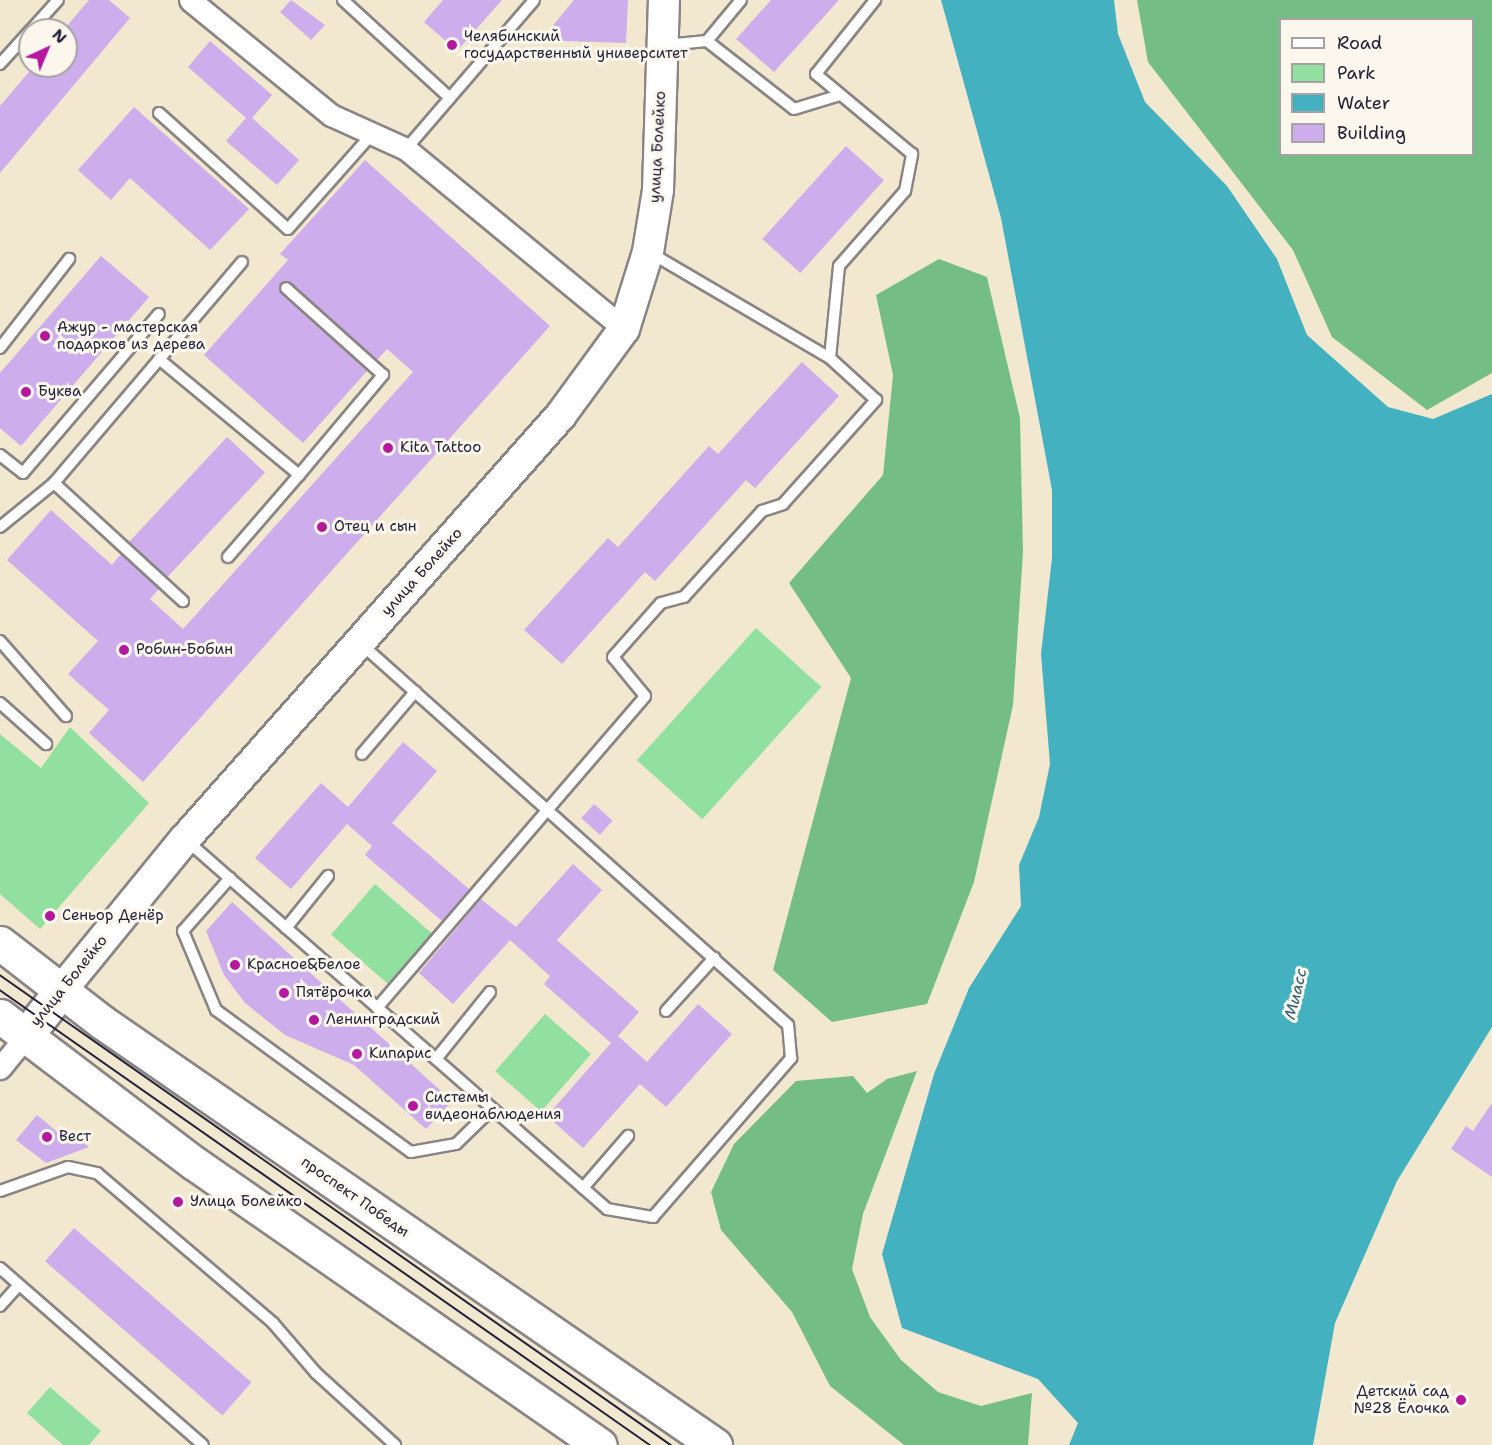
<!DOCTYPE html>
<html>
<head>
<meta charset="utf-8">
<style>
  body { margin:0 }
  #map { position:relative; width:1492px; height:1445px; overflow:hidden; background:#f2e8cf; font-family:"Shantell Sans",sans-serif }
  div>[style] { position:absolute }
  [style*='--x'] { left:calc(var(--x)*1px); top:calc(var(--y)*1px); width:calc(var(--w)*1px); rotate:calc(var(--a)*1deg) }
  .green>* { inset:0; background:#91e09f; transform-origin:0 0 }
  .forest>* { inset:0; background:#74be86 }
  .water>* { inset:0; background:#43b1bf }
  .building>* { inset:0; background:#cdadec; transform-origin:0 0 }
  .roads { filter:drop-shadow(2px 0 #8a8585) drop-shadow(-2px 0 #8a8585) drop-shadow(0 2px #8a8585) drop-shadow(0 -2px #8a8585) }
  .lane>* { height:10px; margin:-5px; padding:0 5px; transform-origin:5px; border-radius:5px; background:#fff }
  .street>* { height:21px; margin:-10.5px; padding:0 10.5px; transform-origin:10.5px; border-radius:10.5px; background:#fff }
  .secondary>* { height:30px; margin:-15px; padding:0 15px; transform-origin:15px; border-radius:15px; background:#fff }
  .primary>* { height:33px; margin:-16.5px; padding:0 16.5px; transform-origin:16.5px; border-radius:16.5px; background:#fff }
  .tram>* { height:1.5px; margin:-0.75px; padding:0 0.75px; transform-origin:0.75px; border-radius:0.75px; background:#22223b }
  .dots>* { width:16px; height:16px; translate:-50% -50%; box-sizing:border-box; border:3px solid #fbf7ec; border-radius:50% }
  span { translate:-50% -50%; white-space:nowrap; text-align:center; line-height:1.15; -webkit-text-stroke:6px #fbf7ec; paint-order:stroke }
  .poi-label { font-size:15px; color:#22223b }
  .left { translate:0 -50%; text-align:left }
  .right { translate:-100% -50%; text-align:right }
  .street-label { font-size:15px; color:#22223b }
  .water-label { font-size:16px; color:#2f5b70; font-style:italic }
  .legend { position:absolute; left:1279px; top:18px; width:195px; height:138px; box-sizing:border-box; background:#fbf7ec; border:2px solid #a4a2a5; margin:0; padding:8px 10px; list-style:none; font-size:18px; color:#22223b }
  .legend li { display:flex; align-items:center; gap:12px; height:30px }
  .legend b { width:30px; border:2px solid #a4a2a5 }
  .north { position:absolute; left:18px; top:18px; width:60px; height:60px; box-sizing:border-box; background:#fbf7ec; border:2px solid #a4a2a5; border-radius:50%; rotate:44deg; font-size:16px; font-weight:700; line-height:24px; text-align:center; color:#22223b }
  .north::after { content:''; display:block; margin:auto; width:21px; height:27px; background:#b5179e; clip-path:polygon(50% 0,100% 100%,50% 72%,0 100%) }
</style>
</head>
<body>
<div id="map">
  <div class="green">
    <div style="left:756px;top:628px;width:88px;height:178px;rotate:42deg"></div>
    <div style="clip-path:polygon(70px 727px,149px 803px,40px 929px,0 894px,0 734px,41px 768px)"></div>
    <div style="left:375px;top:884px;width:77px;height:67px;rotate:41deg"></div>
    <div style="left:545px;top:1014px;width:61px;height:76px;rotate:41deg"></div>
    <div style="clip-path:polygon(50px 1387px,101px 1431px,89px 1445px,63px 1445px,27px 1413px)"></div>
  </div>
  <div class="forest">
    <div style="clip-path:polygon(evenodd,1137px 0,1492px 0,1492px 373px,1427px 410px,1332px 337px,1293px 250px,1148px 62px,1137px 0,1280px 20px,1472px 20px,1472px 154px,1280px 154px,1280px 20px)"></div>
    <div style="clip-path:polygon(939px 259px,987px 277px,1020px 418px,1023px 552px,1013px 705px,974px 882px,927px 1004px,832px 1022px,773px 970px,851px 678px,789px 583px,883px 475px,893px 375px,876px 295px)"></div>
    <div style="clip-path:polygon(917px 1071px,863px 1214px,852px 1269px,870px 1317px,901px 1360px,938px 1392px,981px 1406px,1032px 1393px,1028px 1445px,904px 1445px,830px 1386px,792px 1312px,721px 1230px,711px 1192px,734px 1144px,796px 1081px,853px 1076px,867px 1093px,887px 1079px)"></div>
  </div>
  <div class="water">
    <div style="clip-path:polygon(941px 0,1114px 0,1118px 34px,1145px 102px,1227px 186px,1277px 259px,1307px 335px,1388px 407px,1433px 419px,1492px 394px,1492px 1027px,1397px 1181px,1335px 1323px,1313px 1445px,1069px 1445px,1078px 1423px,1038px 1379px,902px 1328px,882px 1254px,934px 1074px,969px 988px,1021px 906px,1019px 865px,1039px 817px,1050px 764px,1041px 654px,1052px 558px,1052px 490px,1001px 218px)"></div>
  </div>
  <div class="building">
    <div style="clip-path:polygon(89px 0,109px 0,130px 18px,0 173px,0 106px,34px 66px,66px 66px,66px 27px)"></div>
    <div style="clip-path:polygon(291px 0,325px 25px,311px 40px,280px 12px)"></div>
    <div style="clip-path:polygon(443px 0,502px 0,457px 51px,424px 22px)"></div>
    <div style="clip-path:polygon(574px 0,628px 0,626px 43px,564px 41px,550px 29px)"></div>
    <div style="clip-path:polygon(771px 0,839px 0,774px 72px,736px 39px)"></div>
    <div style="clip-path:polygon(210px 41px,272px 95px,252px 118px,299px 160px,277px 185px,226px 141px,246px 118px,188px 67px)"></div>
    <div style="clip-path:polygon(134px 107px,249px 209px,210px 250px,130px 178px,111px 200px,78px 170px)"></div>
    <div style="left:846px;top:146px;width:51px;height:125px;rotate:42deg"></div>
    <div style="clip-path:polygon(365px 160px,550px 326px,143px 782px,89px 733px,109px 710px,68px 674px,98px 641px,7px 560px,51px 510px,112px 565px,121px 554px,159px 589px,150px 599px,183px 629px,413px 372px,387px 349px,377px 360px,287px 281px,279px 286px,281px 294px,367px 371px,303px 443px,204px 355px,288px 260px,280px 254px)"></div>
    <div style="clip-path:polygon(101px 256px,149px 297px,21px 446px,0 428px,0 373px)"></div>
    <div style="clip-path:polygon(802px 362px,839px 396px,755px 488px,746px 480px,655px 581px,645px 572px,562px 664px,524px 630px,608px 538px,618px 547px,709px 446px,718px 454px)"></div>
    <div style="left:227px;top:437px;width:52px;height:143px;rotate:43deg"></div>
    <div style="clip-path:polygon(403px 742px,437px 771px,392px 823px,469px 889px,442px 921px,365px 855px,372px 846px,347px 824px,291px 889px,255px 858px,321px 783px,348px 807px)"></div>
    <div style="left:594px;top:804px;width:25px;height:19px;rotate:42deg"></div>
    <div style="clip-path:polygon(573px 864px,602px 890px,557px 940px,639px 1012px,618px 1036px,647px 1062px,698px 1004px,732px 1034px,666px 1107px,640px 1084px,583px 1148px,547px 1116px,611px 1043px,544px 984px,550px 976px,510px 940px,453px 1004px,419px 973px,481px 899px,516px 927px)"></div>
    <div style="clip-path:polygon(232px 902px,452px 1101px,426px 1129px,354px 1065px,285px 1035px,245px 1003px,224px 975px,206px 931px)"></div>
    <div style="clip-path:polygon(1492px 1103px,1492px 1177px,1451px 1149px,1466px 1126px,1473px 1131px)"></div>
    <div style="clip-path:polygon(37px 1115px,60px 1134px,64px 1128px,89px 1147px,46px 1163px,16px 1140px)"></div>
    <div style="left:74px;top:1228px;width:235px;height:44px;rotate:41deg"></div>
  </div>
  <div class="roads">
    <div class="lane">
      <div style="--x:343;--y:0;--w:145;--a:42.5"></div>
      <div style="--x:31;--y:30;--w:40;--a:-48"></div>
      <div style="--x:707;--y:41;--w:53;--a:-50.3"></div>
      <div style="--x:665;--y:45;--w:42;--a:-5.4"></div>
      <div style="--x:707;--y:41;--w:110;--a:38"></div>
      <div style="--x:794;--y:109;--w:48;--a:-16.9"></div>
      <div style="--x:0;--y:64;--w:45;--a:-47.7"></div>
      <div style="--x:159;--y:113;--w:173;--a:42"></div>
      <div style="--x:288;--y:229;--w:127;--a:-48.5"></div>
      <div style="--x:406;--y:149;--w:196;--a:-49.3"></div>
      <div style="--x:649;--y:252;--w:210;--a:30.4"></div>
      <div style="--x:0;--y:348;--w:113;--a:-52.2"></div>
      <div style="--x:159;--y:359;--w:182;--a:39.6"></div>
      <div style="--x:299;--y:475;--w:131;--a:-50"></div>
      <div style="--x:383;--y:375;--w:130;--a:-138.1"></div>
      <div style="--x:0;--y:455;--w:29;--a:38"></div>
      <div style="--x:23;--y:473;--w:209;--a:-49.5"></div>
      <div style="--x:54;--y:483;--w:175;--a:42.5"></div>
      <div style="--x:0;--y:527;--w:70;--a:-39.2"></div>
      <div style="--x:54;--y:483;--w:290;--a:-49.6"></div>
      <div style="--x:228;--y:557;--w:108;--a:-49.1"></div>
      <div style="--x:0;--y:641;--w:100;--a:48.7"></div>
      <div style="--x:0;--y:703;--w:62;--a:41.7"></div>
      <div style="--x:362;--y:754;--w:82;--a:-49.5"></div>
      <div style="--x:186;--y:840;--w:560;--a:41.23"></div>
      <div style="--x:607;--y:1209;--w:47;--a:9.9"></div>
      <div style="--x:653;--y:1217;--w:211;--a:-49"></div>
      <div style="--x:791;--y:1058;--w:33;--a:-95"></div>
      <div style="--x:788;--y:1025;--w:574;--a:-138.25"></div>
      <div style="--x:230;--y:878;--w:71;--a:131.6"></div>
      <div style="--x:183;--y:931;--w:86;--a:67.3"></div>
      <div style="--x:216;--y:1010;--w:241;--a:36.1"></div>
      <div style="--x:411;--y:1152;--w:46;--a:-10.1"></div>
      <div style="--x:456;--y:1144;--w:50;--a:-44.2"></div>
      <div style="--x:286;--y:928;--w:67;--a:-51.1"></div>
      <div style="--x:377;--y:1008;--w:411;--a:-49.3"></div>
      <div style="--x:645;--y:696;--w:50;--a:-129.4"></div>
      <div style="--x:613;--y:657;--w:72;--a:-48.4"></div>
      <div style="--x:661;--y:603;--w:24;--a:-15"></div>
      <div style="--x:684;--y:597;--w:116;--a:-47.8"></div>
      <div style="--x:762;--y:511;--w:22;--a:-18"></div>
      <div style="--x:783;--y:504;--w:140;--a:-48.2"></div>
      <div style="--x:876;--y:400;--w:62;--a:-137.6"></div>
      <div style="--x:830;--y:358;--w:92;--a:-84.4"></div>
      <div style="--x:839;--y:266;--w:100;--a:-48.7"></div>
      <div style="--x:905;--y:191;--w:38;--a:-79"></div>
      <div style="--x:912;--y:154;--w:125;--a:-140.2"></div>
      <div style="--x:816;--y:74;--w:95;--a:-51.4"></div>
      <div style="--x:666;--y:1011;--w:72;--a:-47.8"></div>
      <div style="--x:436;--y:1059;--w:86;--a:-51.1"></div>
      <div style="--x:583;--y:1188;--w:69;--a:-49.1"></div>
      <div style="--x:0;--y:1191;--w:72;--a:-19.4"></div>
      <div style="--x:68;--y:1167;--w:30;--a:12"></div>
      <div style="--x:97;--y:1173;--w:231;--a:40.4"></div>
      <div style="--x:273;--y:1323;--w:66;--a:49.3"></div>
      <div style="--x:316;--y:1373;--w:107;--a:42.3"></div>
      <div style="--x:0;--y:1268;--w:269;--a:41.1"></div>
      <div style="--x:0;--y:1306;--w:27;--a:-48"></div>
    </div>
    <div class="street">
      <div style="--x:190;--y:0;--w:182;--a:39.2"></div>
      <div style="--x:331;--y:115;--w:82;--a:24.4"></div>
      <div style="--x:406;--y:149;--w:283;--a:39.5"></div>
      <div style="--x:0;--y:1068;--w:38;--a:-51"></div>
    </div>
    <div class="secondary">
      <div style="--x:60;--y:992;--w:198;--a:-50.8"></div>
      <div style="--x:185;--y:839;--w:567;--a:-48.43"></div>
      <div style="--x:561;--y:415;--w:107;--a:-53.8"></div>
      <div style="--x:624;--y:329;--w:81;--a:-72.7"></div>
      <div style="--x:648;--y:252;--w:63;--a:-80.8"></div>
      <div style="--x:658;--y:190;--w:190;--a:-88.2"></div>
    </div>
    <div class="primary">
      <div style="--x:0;--y:943;--w:129;--a:37.8"></div>
      <div style="--x:102;--y:1022;--w:745;--a:34.61"></div>
      <div style="--x:0;--y:1016;--w:243;--a:37.2"></div>
      <div style="--x:194;--y:1163;--w:494;--a:34.8"></div>
      <div style="--x:24;--y:1038;--w:58;--a:-52"></div>
    </div>
  </div>
  <div class="tram">
    <div style="--x:0;--y:975;--w:819;--a:35.01"></div>
    <div style="--x:0;--y:990;--w:793;--a:34.99"></div>
  </div>
  <div class="dots">
    <div style="left:452px;top:45px;background:#b5179e"></div>
    <div style="left:45px;top:336px;background:#b5179e"></div>
    <div style="left:26px;top:392px;background:#b5179e"></div>
    <div style="left:388px;top:448px;background:#b5179e"></div>
    <div style="left:322px;top:527px;background:#b5179e"></div>
    <div style="left:124px;top:650px;background:#b5179e"></div>
    <div style="left:50px;top:916px;background:#b5179e"></div>
    <div style="left:235px;top:965px;background:#b5179e"></div>
    <div style="left:284px;top:993px;background:#b5179e"></div>
    <div style="left:314px;top:1020px;background:#b5179e"></div>
    <div style="left:357px;top:1054px;background:#b5179e"></div>
    <div style="left:413px;top:1106px;background:#b5179e"></div>
    <div style="left:47px;top:1137px;background:#b5179e"></div>
    <div style="left:178px;top:1202px;background:#b5179e"></div>
    <div style="left:1461px;top:1400px;background:#b5179e"></div>
  </div>
  <div class="poi-label">
    <span class="left" style="left:464px;top:45px">Челябинский<br>государственный университет</span>
    <span class="left" style="left:57px;top:336px">Ажур - мастерская<br>подарков из дерева</span>
    <span class="left" style="left:38px;top:392px">Буква</span>
    <span class="left" style="left:400px;top:448px">Kita Tattoo</span>
    <span class="left" style="left:334px;top:527px">Отец и сын</span>
    <span class="left" style="left:136px;top:650px">Робин-Бобин</span>
    <span class="left" style="left:62px;top:916px">Сеньор Денёр</span>
    <span class="left" style="left:247px;top:965px">Красное&amp;Белое</span>
    <span class="left" style="left:296px;top:993px">Пятёрочка</span>
    <span class="left" style="left:326px;top:1020px">Ленинградский</span>
    <span class="left" style="left:369px;top:1054px">Кипарис</span>
    <span class="left" style="left:425px;top:1106px">Системы<br>видеонаблюдения</span>
    <span class="left" style="left:59px;top:1137px">Вест</span>
    <span class="left" style="left:190px;top:1202px">Улица Болейко</span>
    <span class="right" style="left:1449px;top:1400px">Детский сад<br>№28 Ёлочка</span>
  </div>
  <div class="street-label">
    <span style="left:658px;top:147px;rotate:-87deg">улица Болейко</span>
    <span style="left:422px;top:572px;rotate:-48deg">улица Болейко</span>
    <span style="left:69px;top:981px;rotate:-51deg">улица Болейко</span>
    <span style="left:355px;top:1197px;rotate:35deg">проспект Победы</span>
  </div>
  <div class="water-label">
    <span style="left:1296px;top:994px;rotate:-77deg">Миасс</span>
  </div>
  <ul class="legend">
  <li><b style="height:8px;background:#fff"></b>Road</li>
  <li><b style="height:16px;background:#91e09f"></b>Park</li>
  <li><b style="height:16px;background:#43b1bf"></b>Water</li>
  <li><b style="height:16px;background:#cdadec"></b>Building</li>
  </ul>
  <div class="north">N</div>
</div>
</body>
</html>
